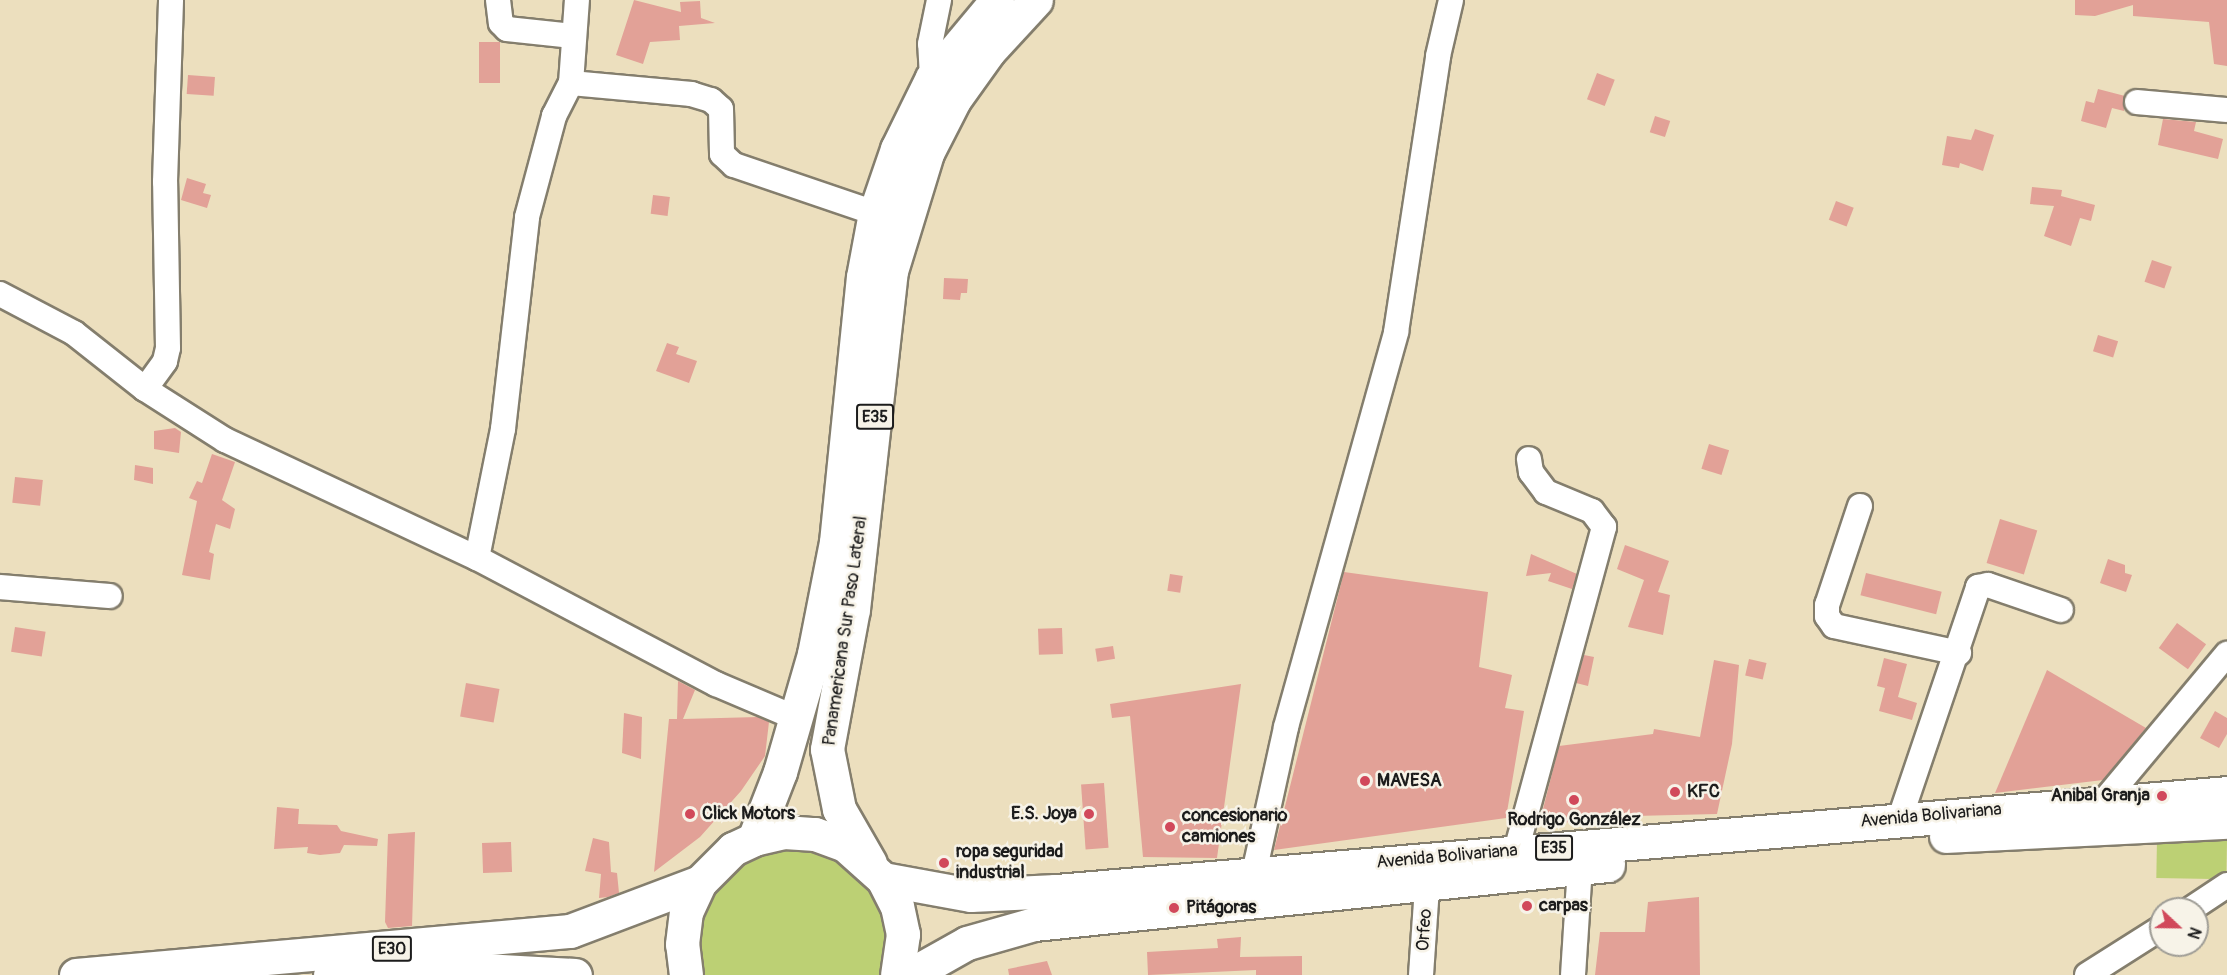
<!DOCTYPE html>
<html>
<head>
<meta charset="utf-8">
<style>
  body { margin:0 }
  #map { position:relative; width:2227px; height:975px; overflow:hidden; background:#ecdfbe; font-family:Pangolin,sans-serif }
  div>[style] { position:absolute }
  [style*='--x'] { left:calc(var(--x)*1px); top:calc(var(--y)*1px); width:calc(var(--w)*1px); rotate:calc(var(--a)*1deg) }
  .green>* { inset:0; background:#bcd074; transform-origin:0 0 }
  .building>* { inset:0; background:#e2a197; transform-origin:0 0 }
  .roads { filter:drop-shadow(2px 0 #847e6d) drop-shadow(-2px 0 #847e6d) drop-shadow(0 2px #847e6d) drop-shadow(0 -2px #847e6d) }
  .minor>* { height:24px; margin:-12px; padding:0 12px; transform-origin:12px; border-radius:12px; background:#fff }
  .highway>* { height:33px; margin:-16.5px; padding:0 16.5px; transform-origin:16.5px; border-radius:16.5px; background:#fff }
  .dots>* { width:16px; height:16px; translate:-50% -50%; box-sizing:border-box; border:3px solid #f7f3e8; border-radius:50% }
  span { translate:-50% -50%; white-space:nowrap; text-align:center; line-height:1.15; -webkit-text-stroke:5px #f7f3e8; paint-order:stroke }
  .shield-label span { padding:2px 4px; background:#f7f3e8; border:2px solid; border-radius:4px; -webkit-text-stroke-width:0 }
  .shield-label { font-size:16px; color:#1c1c1c; font-weight:700 }
  .street-label { font-size:18px; color:#1c1c1c }
  .poi-label { font-size:18px; color:#1c1c1c; font-weight:700 }
  .left { translate:0 -50%; text-align:left }
  .right { translate:-100% -50%; text-align:right }
  .north { position:absolute; left:2149px; top:897px; width:60px; height:60px; box-sizing:border-box; background:#f7f3e8; border:2px solid #9f9d96; border-radius:50%; rotate:112deg; font-size:16px; font-weight:700; line-height:24px; text-align:center; color:#1c1c1c }
  .north::after { content:''; display:block; margin:auto; width:21px; height:27px; background:#d1495b; clip-path:polygon(50% 0,100% 100%,50% 72%,0 100%) }
</style>
</head>
<body>
<div id="map">
  <div class="green">
    <div style="left:2157px;top:839px;width:70px;height:39px;rotate:1deg"></div>
    <div style="clip-path:polygon(807px 845px,838px 856px,865px 877px,883px 905px,890px 938px,884px 975px,698px 975px,699px 909px,741px 858px,773px 846px)"></div>
  </div>
  <div class="building">
    <div style="clip-path:polygon(634px 0,681px 12px,680px 2px,700px 1px,701px 18px,715px 23px,679px 26px,680px 40px,650px 42px,643px 64px,616px 55px)"></div>
    <div style="clip-path:polygon(2075px 0,2227px 0,2227px 66px,2214px 64px,2209px 22px,2133px 16px,2133px 5px,2095px 16px,2075px 15px)"></div>
    <div style="left:479px;top:42px;width:21px;height:41px"></div>
    <div style="left:1597px;top:73px;width:19px;height:28px;rotate:21deg"></div>
    <div style="left:188px;top:75px;width:27px;height:19px;rotate:4deg"></div>
    <div style="clip-path:polygon(2098px 89px,2125px 96px,2124px 111px,2112px 108px,2106px 128px,2081px 121px,2086px 101px,2094px 103px)"></div>
    <div style="left:1655px;top:116px;width:16px;height:17px;rotate:18deg"></div>
    <div style="clip-path:polygon(2163px 119px,2196px 122px,2194px 131px,2223px 139px,2218px 159px,2158px 145px)"></div>
    <div style="clip-path:polygon(1975px 129px,1994px 135px,1983px 171px,1960px 163px,1959px 168px,1942px 165px,1947px 136px,1971px 140px)"></div>
    <div style="clip-path:polygon(187px 178px,206px 184px,203px 193px,211px 195px,207px 208px,181px 200px)"></div>
    <div style="clip-path:polygon(2032px 187px,2062px 190px,2061px 196px,2095px 205px,2091px 221px,2080px 218px,2071px 246px,2044px 236px,2054px 206px,2030px 204px)"></div>
    <div style="left:653px;top:195px;width:17px;height:19px;rotate:7deg"></div>
    <div style="left:1836px;top:201px;width:19px;height:20px;rotate:21deg"></div>
    <div style="left:2152px;top:260px;width:21px;height:23px;rotate:19deg"></div>
    <div style="clip-path:polygon(944px 278px,968px 279px,967px 293px,961px 293px,960px 300px,943px 299px)"></div>
    <div style="left:2098px;top:335px;width:21px;height:17px;rotate:17deg"></div>
    <div style="clip-path:polygon(667px 343px,679px 347px,676px 354px,697px 361px,689px 383px,656px 371px)"></div>
    <div style="clip-path:polygon(175px 428px,181px 432px,179px 453px,154px 449px,154px 431px)"></div>
    <div style="left:1709px;top:444px;width:21px;height:26px;rotate:17deg"></div>
    <div style="clip-path:polygon(212px 454px,235px 462px,222px 500px,235px 509px,230px 529px,216px 524px,209px 552px,214px 554px,210px 580px,182px 575px,197px 501px,189px 498px,197px 481px,202px 483px)"></div>
    <div style="clip-path:polygon(135px 465px,153px 468px,153px 484px,134px 480px)"></div>
    <div style="left:15px;top:477px;width:28px;height:26px;rotate:6deg"></div>
    <div style="left:2000px;top:519px;width:39px;height:46px;rotate:17deg"></div>
    <div style="clip-path:polygon(1625px 545px,1669px 561px,1658px 592px,1670px 595px,1663px 635px,1628px 627px,1644px 580px,1617px 569px)"></div>
    <div style="clip-path:polygon(1531px 554px,1577px 574px,1572px 589px,1548px 581px,1551px 573px,1526px 576px)"></div>
    <div style="clip-path:polygon(2108px 559px,2125px 565px,2125px 573px,2132px 575px,2126px 592px,2100px 583px)"></div>
    <div style="clip-path:polygon(1344px 572px,1488px 592px,1479px 667px,1512px 675px,1505px 708px,1524px 711px,1506px 818px,1274px 850px)"></div>
    <div style="left:1866px;top:573px;width:78px;height:23px;rotate:14deg"></div>
    <div style="left:1170px;top:574px;width:13px;height:17px;rotate:9deg"></div>
    <div style="left:2177px;top:623px;width:36px;height:31px;rotate:36deg"></div>
    <div style="left:15px;top:627px;width:31px;height:25px;rotate:9deg"></div>
    <div style="left:1062px;top:628px;width:26px;height:24px;rotate:88deg"></div>
    <div style="left:1113px;top:646px;width:13px;height:18px;rotate:81deg"></div>
    <div style="clip-path:polygon(1584px 655px,1594px 657px,1588px 686px,1576px 683px)"></div>
    <div style="clip-path:polygon(1884px 658px,1907px 664px,1898px 697px,1917px 703px,1912px 720px,1879px 711px,1885px 688px,1877px 686px)"></div>
    <div style="left:1749px;top:659px;width:18px;height:17px;rotate:13deg"></div>
    <div style="clip-path:polygon(1714px 660px,1739px 665px,1732px 744px,1717px 814px,1634px 816px,1539px 825px,1559px 746px,1653px 734px,1654px 729px,1700px 737px)"></div>
    <div style="clip-path:polygon(2047px 670px,2146px 728px,2103px 780px,1995px 793px)"></div>
    <div style="clip-path:polygon(678px 681px,695px 690px,683px 719px,758px 717px,769px 722px,765px 756px,741px 791px,700px 837px,654px 872px,669px 719px,677px 719px)"></div>
    <div style="left:466px;top:683px;width:34px;height:34px;rotate:10deg"></div>
    <div style="clip-path:polygon(1241px 684px,1217px 858px,1143px 857px,1130px 716px,1112px 718px,1110px 704px)"></div>
    <div style="clip-path:polygon(2215px 711px,2227px 718px,2227px 734px,2219px 748px,2200px 738px)"></div>
    <div style="clip-path:polygon(624px 713px,642px 717px,641px 759px,622px 753px)"></div>
    <div style="left:1104px;top:783px;width:65px;height:23px;rotate:86deg"></div>
    <div style="clip-path:polygon(277px 807px,299px 809px,298px 824px,337px 825px,341px 831px,378px 839px,377px 846px,344px 845px,340px 853px,320px 855px,307px 853px,308px 847px,274px 849px)"></div>
    <div style="clip-path:polygon(415px 832px,412px 926px,388px 928px,385px 922px,388px 834px)"></div>
    <div style="clip-path:polygon(593px 838px,609px 842px,611px 872px,617px 873px,619px 893px,608px 897px,599px 898px,601px 874px,585px 871px)"></div>
    <div style="left:511px;top:842px;width:30px;height:29px;rotate:88deg"></div>
    <div style="clip-path:polygon(1699px 897px,1700px 975px,1595px 975px,1600px 932px,1645px 932px,1648px 902px)"></div>
    <div style="clip-path:polygon(1241px 937px,1240px 957px,1302px 956px,1302px 975px,1256px 975px,1256px 970px,1148px 975px,1147px 952px,1218px 948px,1217px 939px)"></div>
    <div style="clip-path:polygon(1047px 961px,1052px 975px,1009px 975px,1008px 969px)"></div>
  </div>
  <div class="roads">
    <div class="minor">
      <div style="--x:498;--y:0;--w:23;--a:83"></div>
      <div style="--x:501;--y:23;--w:8;--a:45"></div>
      <div style="--x:507;--y:29;--w:66;--a:6.1"></div>
      <div style="--x:932;--y:78;--w:34;--a:-93"></div>
      <div style="--x:930;--y:44;--w:45;--a:-78.4"></div>
      <div style="--x:571;--y:83;--w:121;--a:5.2"></div>
      <div style="--x:691;--y:94;--w:21;--a:17"></div>
      <div style="--x:711;--y:100;--w:13;--a:42"></div>
      <div style="--x:721;--y:109;--w:45;--a:88.7"></div>
      <div style="--x:722;--y:154;--w:16;--a:43"></div>
      <div style="--x:734;--y:165;--w:149;--a:18.8"></div>
      <div style="--x:2137;--y:102;--w:90;--a:5.1"></div>
      <div style="--x:0;--y:294;--w:84;--a:27.8"></div>
      <div style="--x:74;--y:333;--w:90;--a:38.3"></div>
      <div style="--x:145;--y:389;--w:95;--a:32.5"></div>
      <div style="--x:225;--y:440;--w:278;--a:25.1"></div>
      <div style="--x:477;--y:558;--w:270;--a:27.8"></div>
      <div style="--x:716;--y:684;--w:87;--a:23"></div>
      <div style="--x:145;--y:389;--w:34;--a:-54"></div>
      <div style="--x:165;--y:361;--w:13;--a:-77"></div>
      <div style="--x:168;--y:348;--w:166;--a:-91"></div>
      <div style="--x:165;--y:182;--w:182;--a:-88.1"></div>
      <div style="--x:1860;--y:506;--w:104;--a:108.4"></div>
      <div style="--x:1827;--y:605;--w:11;--a:90"></div>
      <div style="--x:1827;--y:616;--w:12;--a:55"></div>
      <div style="--x:1834;--y:626;--w:128;--a:12.2"></div>
      <div style="--x:477;--y:558;--w:132;--a:-78.6"></div>
      <div style="--x:503;--y:429;--w:213;--a:-83.5"></div>
      <div style="--x:527;--y:217;--w:105;--a:-75"></div>
      <div style="--x:554;--y:116;--w:37;--a:-63"></div>
      <div style="--x:571;--y:83;--w:83;--a:-85.9"></div>
      <div style="--x:0;--y:587;--w:110;--a:4.7"></div>
      <div style="--x:2104;--y:801;--w:192;--a:-50.1"></div>
      <div style="--x:1900;--y:818;--w:244;--a:-71.3"></div>
      <div style="--x:1978;--y:587;--w:10;--a:-11"></div>
      <div style="--x:1988;--y:585;--w:77;--a:18.9"></div>
      <div style="--x:1516;--y:851;--w:336;--a:-74.8"></div>
      <div style="--x:1604;--y:527;--w:20;--a:-127"></div>
      <div style="--x:1592;--y:511;--w:50;--a:-157.6"></div>
      <div style="--x:1546;--y:492;--w:25;--a:-127"></div>
      <div style="--x:1531;--y:472;--w:13;--a:-99"></div>
      <div style="--x:1254;--y:873;--w:149;--a:-77.6"></div>
      <div style="--x:1286;--y:727;--w:410;--a:-74.4"></div>
      <div style="--x:1396;--y:332;--w:279;--a:-81.3"></div>
      <div style="--x:1438;--y:56;--w:57;--a:-76.9"></div>
      <div style="--x:2191;--y:909;--w:43;--a:-33.7"></div>
      <div style="--x:1421;--y:975;--w:89;--a:-86.1"></div>
      <div style="--x:1573;--y:975;--w:107;--a:-86.3"></div>
      <div style="--x:2087;--y:975;--w:88;--a:-32.4"></div>
    </div>
    <div class="highway">
      <div style="--x:1946;--y:836;--w:281;--a:-2.9"></div>
      <div style="--x:754;--y:839;--w:72;--a:-68.8"></div>
      <div style="--x:780;--y:772;--w:123;--a:-73.9"></div>
      <div style="--x:814;--y:654;--w:114;--a:-78.9"></div>
      <div style="--x:836;--y:542;--w:266;--a:-84.2"></div>
      <div style="--x:863;--y:277;--w:65;--a:-79.4"></div>
      <div style="--x:875;--y:213;--w:68;--a:-71"></div>
      <div style="--x:897;--y:149;--w:79;--a:-63.8"></div>
      <div style="--x:932;--y:78;--w:102;--a:-50.2"></div>
      <div style="--x:870;--y:863;--w:62;--a:-119.9"></div>
      <div style="--x:839;--y:809;--w:61;--a:-101.3"></div>
      <div style="--x:827;--y:749;--w:142;--a:-79.5"></div>
      <div style="--x:853;--y:609;--w:340;--a:-83.6"></div>
      <div style="--x:891;--y:271;--w:123;--a:-73"></div>
      <div style="--x:927;--y:153;--w:59;--a:-63"></div>
      <div style="--x:954;--y:100;--w:60;--a:-54.5"></div>
      <div style="--x:989;--y:51;--w:69;--a:-47.3"></div>
      <div style="--x:883;--y:879;--w:89;--a:10.3"></div>
      <div style="--x:971;--y:895;--w:85;--a:-2.7"></div>
      <div style="--x:1056;--y:891;--w:1175;--a:-4.78"></div>
      <div style="--x:76;--y:975;--w:496;--a:-5.1"></div>
      <div style="--x:570;--y:931;--w:139;--a:-20.7"></div>
      <div style="--x:330;--y:975;--w:153;--a:-1.9"></div>
      <div style="--x:483;--y:970;--w:92;--a:3.1"></div>
      <div style="--x:686;--y:975;--w:31;--a:-97"></div>
      <div style="--x:682;--y:944;--w:32;--a:-83"></div>
      <div style="--x:686;--y:912;--w:33;--a:-65"></div>
      <div style="--x:700;--y:882;--w:47;--a:-45"></div>
      <div style="--x:733;--y:849;--w:23;--a:-25"></div>
      <div style="--x:754;--y:839;--w:31;--a:-13"></div>
      <div style="--x:784;--y:832;--w:31;--a:4"></div>
      <div style="--x:815;--y:834;--w:32;--a:20"></div>
      <div style="--x:845;--y:845;--w:51;--a:41.8"></div>
      <div style="--x:883;--y:879;--w:30;--a:63"></div>
      <div style="--x:897;--y:906;--w:29;--a:78"></div>
      <div style="--x:903;--y:934;--w:41;--a:98.3"></div>
      <div style="--x:910;--y:975;--w:65;--a:-29.3"></div>
      <div style="--x:967;--y:943;--w:70;--a:-15.8"></div>
      <div style="--x:1034;--y:924;--w:577;--a:-5.87"></div>
    </div>
  </div>
  <div class="dots">
    <div style="left:1365px;top:781px;background:#d1495b"></div>
    <div style="left:1675px;top:792px;background:#d1495b"></div>
    <div style="left:2162px;top:796px;background:#d1495b"></div>
    <div style="left:1574px;top:800px;background:#d1495b"></div>
    <div style="left:690px;top:814px;background:#d1495b"></div>
    <div style="left:1089px;top:814px;background:#d1495b"></div>
    <div style="left:1170px;top:827px;background:#d1495b"></div>
    <div style="left:944px;top:863px;background:#d1495b"></div>
    <div style="left:1527px;top:906px;background:#d1495b"></div>
    <div style="left:1174px;top:908px;background:#d1495b"></div>
  </div>
  <div class="shield-label">
    <span style="left:875px;top:417px">E35</span>
    <span style="left:1554px;top:848px">E35</span>
    <span style="left:392px;top:949px">E30</span>
  </div>
  <div class="street-label">
    <span style="left:846px;top:631px;rotate:-82deg">Panamericana Sur Paso Lateral</span>
    <span style="left:1931px;top:816px;rotate:-5deg">Avenida Bolivariana</span>
    <span style="left:1447px;top:857px;rotate:-5deg">Avenida Bolivariana</span>
    <span style="left:1425px;top:930px;rotate:-86deg">Orfeo</span>
  </div>
  <div class="poi-label">
    <span class="left" style="left:1377px;top:781px">MAVESA</span>
    <span class="left" style="left:1687px;top:792px">KFC</span>
    <span class="right" style="left:2150px;top:796px">Anibal Granja</span>
    <span class="left" style="left:702px;top:814px">Click Motors</span>
    <span class="right" style="left:1077px;top:814px">E.S. Joya</span>
    <span class="left" style="left:1182px;top:827px">concesionario<br>camiones</span>
    <span style="left:1574px;top:820px">Rodrigo González</span>
    <span class="left" style="left:956px;top:863px">ropa seguridad<br>industrial</span>
    <span class="left" style="left:1539px;top:906px">carpas</span>
    <span class="left" style="left:1186px;top:908px">Pitágoras</span>
  </div>
  <div class="north">N</div>
</div>
</body>
</html>
